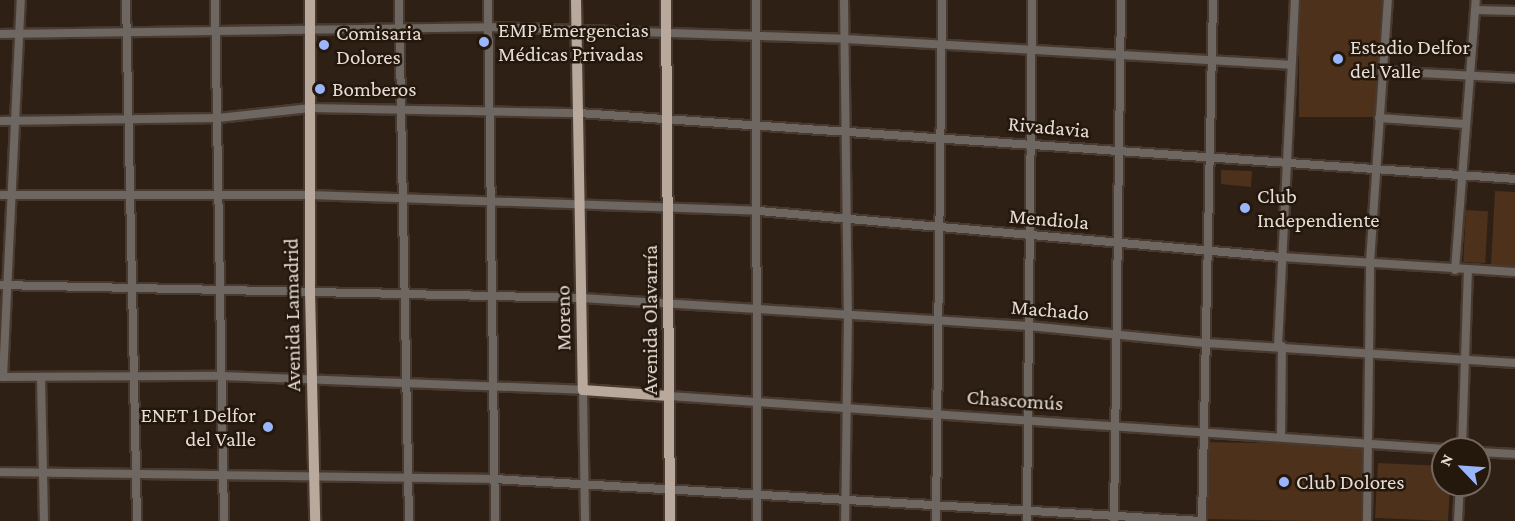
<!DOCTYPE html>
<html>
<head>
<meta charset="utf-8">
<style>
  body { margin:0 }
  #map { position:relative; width:1515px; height:521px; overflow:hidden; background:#2e2015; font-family:"Crimson Pro",serif }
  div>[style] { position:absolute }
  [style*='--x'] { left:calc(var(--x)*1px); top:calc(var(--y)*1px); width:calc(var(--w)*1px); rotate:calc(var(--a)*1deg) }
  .green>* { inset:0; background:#4d311a; transform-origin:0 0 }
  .roads { filter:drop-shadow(2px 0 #483a30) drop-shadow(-2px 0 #483a30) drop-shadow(0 2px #483a30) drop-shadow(0 -2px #483a30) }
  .minor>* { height:8px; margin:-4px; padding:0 4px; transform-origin:4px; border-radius:4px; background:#6e6660 }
  .major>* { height:10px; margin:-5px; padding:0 5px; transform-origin:5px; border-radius:5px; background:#b9a99d }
  .dots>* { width:16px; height:16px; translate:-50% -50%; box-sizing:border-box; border:3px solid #24170c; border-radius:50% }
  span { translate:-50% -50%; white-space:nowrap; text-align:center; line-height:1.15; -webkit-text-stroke:5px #24170c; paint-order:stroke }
  .poi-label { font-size:21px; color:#e6ddd6 }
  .left { translate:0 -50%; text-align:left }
  .right { translate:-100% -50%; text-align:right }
  .street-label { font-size:21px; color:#e6ddd6 }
  .north { position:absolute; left:1431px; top:437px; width:60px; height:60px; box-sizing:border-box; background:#24170c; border:2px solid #72665d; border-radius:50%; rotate:295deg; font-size:16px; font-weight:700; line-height:24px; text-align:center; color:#e6ddd6 }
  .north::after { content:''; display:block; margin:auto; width:21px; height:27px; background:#9bb5fd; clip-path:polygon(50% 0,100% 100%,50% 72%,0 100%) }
</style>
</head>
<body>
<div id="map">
  <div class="green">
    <div style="left:1299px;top:0;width:87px;height:117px"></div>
    <div style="clip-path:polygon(1221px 170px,1252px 171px,1251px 187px,1221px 184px)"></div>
    <div style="clip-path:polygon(1495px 191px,1515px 192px,1515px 266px,1491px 265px)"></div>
    <div style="left:1466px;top:210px;width:22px;height:52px;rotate:3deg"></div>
    <div style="left:1204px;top:442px;width:162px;height:77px;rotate:1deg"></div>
    <div style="clip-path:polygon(1378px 463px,1443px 466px,1443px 485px,1450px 485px,1448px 521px,1375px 518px)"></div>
  </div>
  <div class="roads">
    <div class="minor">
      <div style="--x:126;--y:0;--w:521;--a:88.79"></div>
      <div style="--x:215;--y:0;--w:521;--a:89.01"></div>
      <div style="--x:399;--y:0;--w:521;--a:88.9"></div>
      <div style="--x:488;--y:0;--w:521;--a:89.23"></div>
      <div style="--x:756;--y:0;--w:521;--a:89.89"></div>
      <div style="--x:844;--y:0;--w:315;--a:89.3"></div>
      <div style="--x:848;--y:315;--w:206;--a:90.8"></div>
      <div style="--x:1475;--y:10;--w:40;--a:1.4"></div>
      <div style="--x:0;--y:34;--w:488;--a:-0.8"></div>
      <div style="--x:488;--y:27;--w:357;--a:1.9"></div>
      <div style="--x:845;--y:39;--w:446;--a:3.3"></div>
      <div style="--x:1382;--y:71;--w:133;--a:3"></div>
      <div style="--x:1379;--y:118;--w:86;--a:4"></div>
      <div style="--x:0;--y:121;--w:218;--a:-0.8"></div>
      <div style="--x:218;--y:118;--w:93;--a:-6.2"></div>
      <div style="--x:310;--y:108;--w:269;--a:1.1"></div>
      <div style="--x:579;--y:113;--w:938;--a:4.03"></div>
      <div style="--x:0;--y:195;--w:310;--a:0"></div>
      <div style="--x:310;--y:195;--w:449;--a:2"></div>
      <div style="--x:759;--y:211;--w:524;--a:5.04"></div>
      <div style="--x:1281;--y:257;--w:234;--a:3.7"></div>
      <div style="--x:1455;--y:270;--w:271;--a:-85.6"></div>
      <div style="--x:0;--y:285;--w:582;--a:1.28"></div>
      <div style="--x:582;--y:298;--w:447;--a:3.6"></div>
      <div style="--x:1028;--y:326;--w:179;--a:5.5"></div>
      <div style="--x:1206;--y:343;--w:310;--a:3.7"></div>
      <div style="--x:1278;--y:346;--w:346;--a:-87.2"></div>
      <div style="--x:0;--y:377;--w:222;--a:-0.3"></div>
      <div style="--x:222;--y:376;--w:361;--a:2.2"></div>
      <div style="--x:583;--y:390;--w:131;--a:89.1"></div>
      <div style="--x:3;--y:377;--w:377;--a:-87.3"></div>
      <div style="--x:41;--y:378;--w:143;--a:88.8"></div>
      <div style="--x:669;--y:396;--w:778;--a:3.91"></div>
      <div style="--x:1281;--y:437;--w:91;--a:-89.4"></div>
      <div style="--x:1462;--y:449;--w:178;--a:-88.1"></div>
      <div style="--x:1479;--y:452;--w:36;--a:3"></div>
      <div style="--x:0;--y:472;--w:494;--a:0.8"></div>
      <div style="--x:494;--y:479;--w:708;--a:3.4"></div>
      <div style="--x:936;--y:521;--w:521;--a:-89.34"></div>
      <div style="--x:1027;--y:521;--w:521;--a:-89.45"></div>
      <div style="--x:1114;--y:521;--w:521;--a:-89.23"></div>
      <div style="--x:1202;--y:521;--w:521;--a:-88.79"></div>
      <div style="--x:1367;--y:521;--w:259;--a:-89.3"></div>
      <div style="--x:1370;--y:262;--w:263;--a:-86.1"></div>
      <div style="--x:1458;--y:521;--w:36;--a:-87"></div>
    </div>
    <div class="major">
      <div style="--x:310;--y:0;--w:292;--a:90"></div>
      <div style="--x:310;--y:292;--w:229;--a:88.7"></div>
      <div style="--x:576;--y:0;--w:390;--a:89"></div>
      <div style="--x:583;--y:390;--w:86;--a:4"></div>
      <div style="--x:666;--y:0;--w:521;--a:89.56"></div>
    </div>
  </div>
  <div class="dots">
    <div style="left:484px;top:42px;background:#9bb5fd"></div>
    <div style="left:324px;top:45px;background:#9bb5fd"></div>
    <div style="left:1338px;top:59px;background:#9bb5fd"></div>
    <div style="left:320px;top:89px;background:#9bb5fd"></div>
    <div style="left:1245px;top:208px;background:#9bb5fd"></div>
    <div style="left:268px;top:427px;background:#9bb5fd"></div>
    <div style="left:1284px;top:482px;background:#9bb5fd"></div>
  </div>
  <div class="poi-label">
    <span class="left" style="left:498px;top:42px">EMP Emergencias<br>Médicas Privadas</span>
    <span class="left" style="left:336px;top:45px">Comisaria<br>Dolores</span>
    <span class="left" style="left:1350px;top:59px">Estadio Delfor<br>del Valle</span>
    <span class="left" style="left:332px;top:89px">Bomberos</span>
    <span class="left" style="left:1257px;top:208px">Club<br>Independiente</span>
    <span class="right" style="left:256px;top:427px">ENET 1 Delfor<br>del Valle</span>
    <span class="left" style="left:1296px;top:482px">Club Dolores</span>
  </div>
  <div class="street-label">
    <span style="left:1049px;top:127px;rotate:5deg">Rivadavia</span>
    <span style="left:1049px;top:219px;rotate:5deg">Mendiola</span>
    <span style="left:1050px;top:310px;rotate:5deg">Machado</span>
    <span style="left:292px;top:315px;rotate:-91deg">Avenida Lamadrid</span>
    <span style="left:563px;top:318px;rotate:-91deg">Moreno</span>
    <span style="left:650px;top:320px;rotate:-90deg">Avenida Olavarría</span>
    <span style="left:1015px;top:400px;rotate:4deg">Chascomús</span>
  </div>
  <div class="north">N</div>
</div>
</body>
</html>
